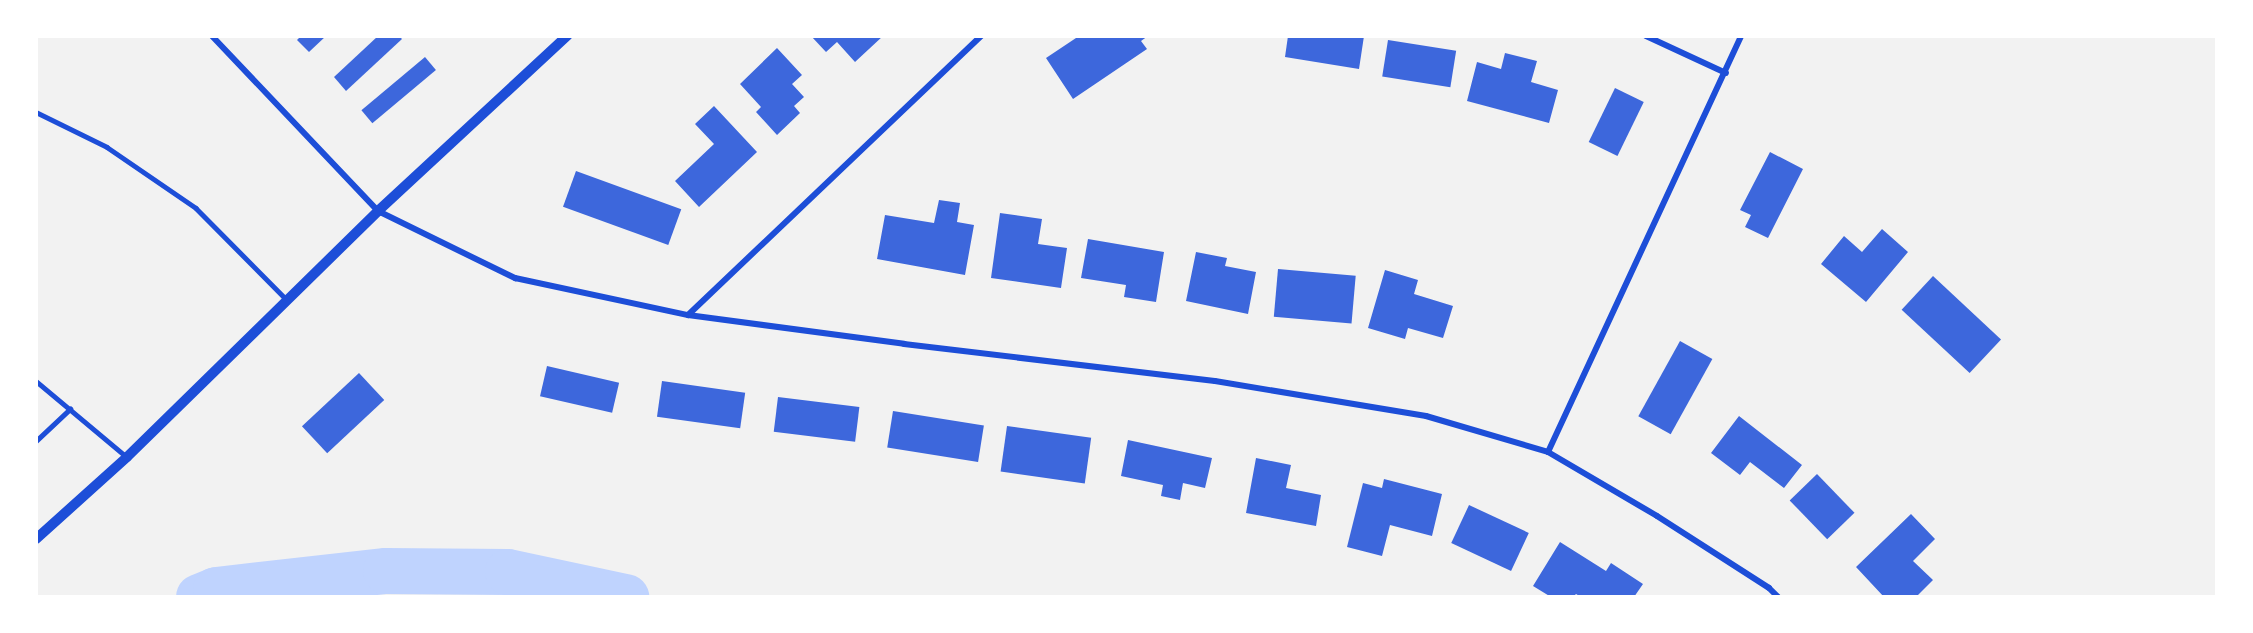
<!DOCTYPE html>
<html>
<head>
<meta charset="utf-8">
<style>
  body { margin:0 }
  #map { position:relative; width:2253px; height:633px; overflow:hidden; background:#f2f2f2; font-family:"Nunito Sans",sans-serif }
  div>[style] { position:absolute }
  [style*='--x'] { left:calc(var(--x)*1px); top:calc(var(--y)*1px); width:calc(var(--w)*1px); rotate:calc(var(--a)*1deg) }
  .river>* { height:46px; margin:-23px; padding:0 23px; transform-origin:23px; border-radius:23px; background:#bfd3fe }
  .building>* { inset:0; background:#3d67dc; transform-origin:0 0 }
  .service>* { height:4.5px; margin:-2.25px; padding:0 2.25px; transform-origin:2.25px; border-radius:2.25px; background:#1d4ed8 }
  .minor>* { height:6px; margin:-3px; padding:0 3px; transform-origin:3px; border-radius:3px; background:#1d4ed8 }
  .tertiary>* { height:10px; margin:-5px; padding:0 5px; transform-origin:5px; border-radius:5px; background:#1d4ed8 }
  span { translate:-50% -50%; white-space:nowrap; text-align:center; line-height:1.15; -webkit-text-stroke:6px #fff; paint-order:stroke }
  .frame { position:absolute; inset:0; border:38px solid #fff; pointer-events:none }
</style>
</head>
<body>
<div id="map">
  <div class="river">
    <div style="--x:199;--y:597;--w:18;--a:-22"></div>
    <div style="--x:216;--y:590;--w:171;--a:-6.4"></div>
    <div style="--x:386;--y:571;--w:122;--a:0.5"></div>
    <div style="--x:508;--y:572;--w:121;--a:12"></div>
  </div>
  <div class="building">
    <div style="clip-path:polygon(301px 36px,326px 36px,309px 52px,297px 40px)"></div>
    <div style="clip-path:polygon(378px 36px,399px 36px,402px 39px,346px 91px,334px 77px)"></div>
    <div style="clip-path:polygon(811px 36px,883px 36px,855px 62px,837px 42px,826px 52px)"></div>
    <div style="clip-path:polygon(1079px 36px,1148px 36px,1141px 41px,1147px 49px,1073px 99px,1046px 58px)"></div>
    <div style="clip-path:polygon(1288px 36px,1364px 36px,1359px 69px,1285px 57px)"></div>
    <div style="left:1388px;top:40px;width:69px;height:37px;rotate:9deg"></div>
    <div style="clip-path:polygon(777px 48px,802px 75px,792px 84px,804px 97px,794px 106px,800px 113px,777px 135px,756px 112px,761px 107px,740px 84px)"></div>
    <div style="clip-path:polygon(1505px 53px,1537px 61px,1531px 82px,1558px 90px,1549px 123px,1467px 101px,1477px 62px,1501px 69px)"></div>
    <div style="left:425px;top:57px;width:17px;height:83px;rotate:50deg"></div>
    <div style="left:1615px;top:88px;width:32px;height:60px;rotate:26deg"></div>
    <div style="clip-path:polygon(714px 106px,757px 152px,699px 207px,675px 181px,714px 144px,695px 124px)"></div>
    <div style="clip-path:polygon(1770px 152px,1803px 169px,1768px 238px,1745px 227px,1751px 215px,1740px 210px)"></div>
    <div style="left:576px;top:171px;width:112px;height:38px;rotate:20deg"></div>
    <div style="clip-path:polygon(939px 200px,960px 203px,957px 222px,974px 225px,965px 275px,877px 259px,885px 215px,934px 223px)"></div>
    <div style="clip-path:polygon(1000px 213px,1042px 219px,1038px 244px,1067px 248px,1061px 288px,991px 278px)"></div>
    <div style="clip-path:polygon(1882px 229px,1908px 252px,1866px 302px,1821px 264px,1844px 236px,1862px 252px)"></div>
    <div style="clip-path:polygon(1088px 239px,1164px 252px,1156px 302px,1124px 297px,1126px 285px,1081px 278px)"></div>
    <div style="clip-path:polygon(1196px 252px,1227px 258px,1225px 266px,1256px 272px,1248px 314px,1186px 301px)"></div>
    <div style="left:1278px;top:269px;width:78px;height:48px;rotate:5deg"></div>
    <div style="clip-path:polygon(1385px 270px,1418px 280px,1414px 294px,1453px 306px,1443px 338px,1408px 328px,1405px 339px,1368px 328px)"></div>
    <div style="left:1933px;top:276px;width:93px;height:46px;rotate:43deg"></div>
    <div style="left:1680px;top:341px;width:37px;height:86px;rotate:29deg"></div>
    <div style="left:547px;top:366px;width:74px;height:31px;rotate:13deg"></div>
    <div style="left:359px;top:373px;width:37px;height:78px;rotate:47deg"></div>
    <div style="left:662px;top:381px;width:84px;height:36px;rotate:8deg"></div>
    <div style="left:778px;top:397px;width:82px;height:35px;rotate:7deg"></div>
    <div style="left:893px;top:411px;width:92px;height:37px;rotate:9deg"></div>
    <div style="clip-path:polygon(1739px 416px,1802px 465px,1784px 488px,1750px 462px,1740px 475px,1711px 453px)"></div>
    <div style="left:1007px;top:426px;width:85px;height:46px;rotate:8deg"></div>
    <div style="clip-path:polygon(1128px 440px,1212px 458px,1205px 488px,1183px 483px,1180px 500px,1161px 496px,1163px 485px,1121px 476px)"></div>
    <div style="clip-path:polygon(1256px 458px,1291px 465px,1286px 488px,1321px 495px,1316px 526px,1246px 513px)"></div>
    <div style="left:1817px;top:474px;width:54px;height:38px;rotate:46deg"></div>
    <div style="clip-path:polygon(1384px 479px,1442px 494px,1432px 536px,1390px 525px,1382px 556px,1347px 547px,1363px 483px,1382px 488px)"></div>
    <div style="left:1469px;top:505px;width:66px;height:42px;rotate:25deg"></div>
    <div style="clip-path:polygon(1911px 514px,1935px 539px,1913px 561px,1933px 580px,1916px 597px,1884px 597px,1856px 567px)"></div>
    <div style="clip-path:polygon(1560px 542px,1606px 571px,1611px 563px,1643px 584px,1634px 597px,1581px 597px,1576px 594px,1573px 597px,1551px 597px,1533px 586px)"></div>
  </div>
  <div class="service">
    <div style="--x:36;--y:112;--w:79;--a:26.2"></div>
    <div style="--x:107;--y:147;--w:108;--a:34.4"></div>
    <div style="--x:196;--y:208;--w:129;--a:45.3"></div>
    <div style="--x:36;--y:381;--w:119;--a:39.9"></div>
    <div style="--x:36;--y:441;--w:47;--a:-43.3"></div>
  </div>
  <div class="minor">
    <div style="--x:212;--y:36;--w:241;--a:46.5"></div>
    <div style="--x:378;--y:211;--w:153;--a:26.1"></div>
    <div style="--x:515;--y:278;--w:177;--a:12.1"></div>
    <div style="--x:688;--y:315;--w:218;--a:7.6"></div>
    <div style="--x:904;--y:344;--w:313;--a:6.8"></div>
    <div style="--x:1215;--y:381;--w:214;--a:9.4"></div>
    <div style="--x:1426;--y:416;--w:127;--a:16.4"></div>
    <div style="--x:1548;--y:452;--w:126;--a:30.4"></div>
    <div style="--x:1657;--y:516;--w:133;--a:32.7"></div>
    <div style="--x:1769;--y:588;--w:13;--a:45"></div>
    <div style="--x:1646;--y:36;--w:88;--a:24.8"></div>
    <div style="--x:688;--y:315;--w:405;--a:-43.6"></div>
    <div style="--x:1548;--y:452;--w:459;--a:-65.1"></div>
  </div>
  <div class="tertiary">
    <div style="--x:36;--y:539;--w:122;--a:-42"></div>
    <div style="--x:127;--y:457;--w:351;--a:-44.4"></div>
    <div style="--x:378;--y:211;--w:258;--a:-42.8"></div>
  </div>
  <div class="frame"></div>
</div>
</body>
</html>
